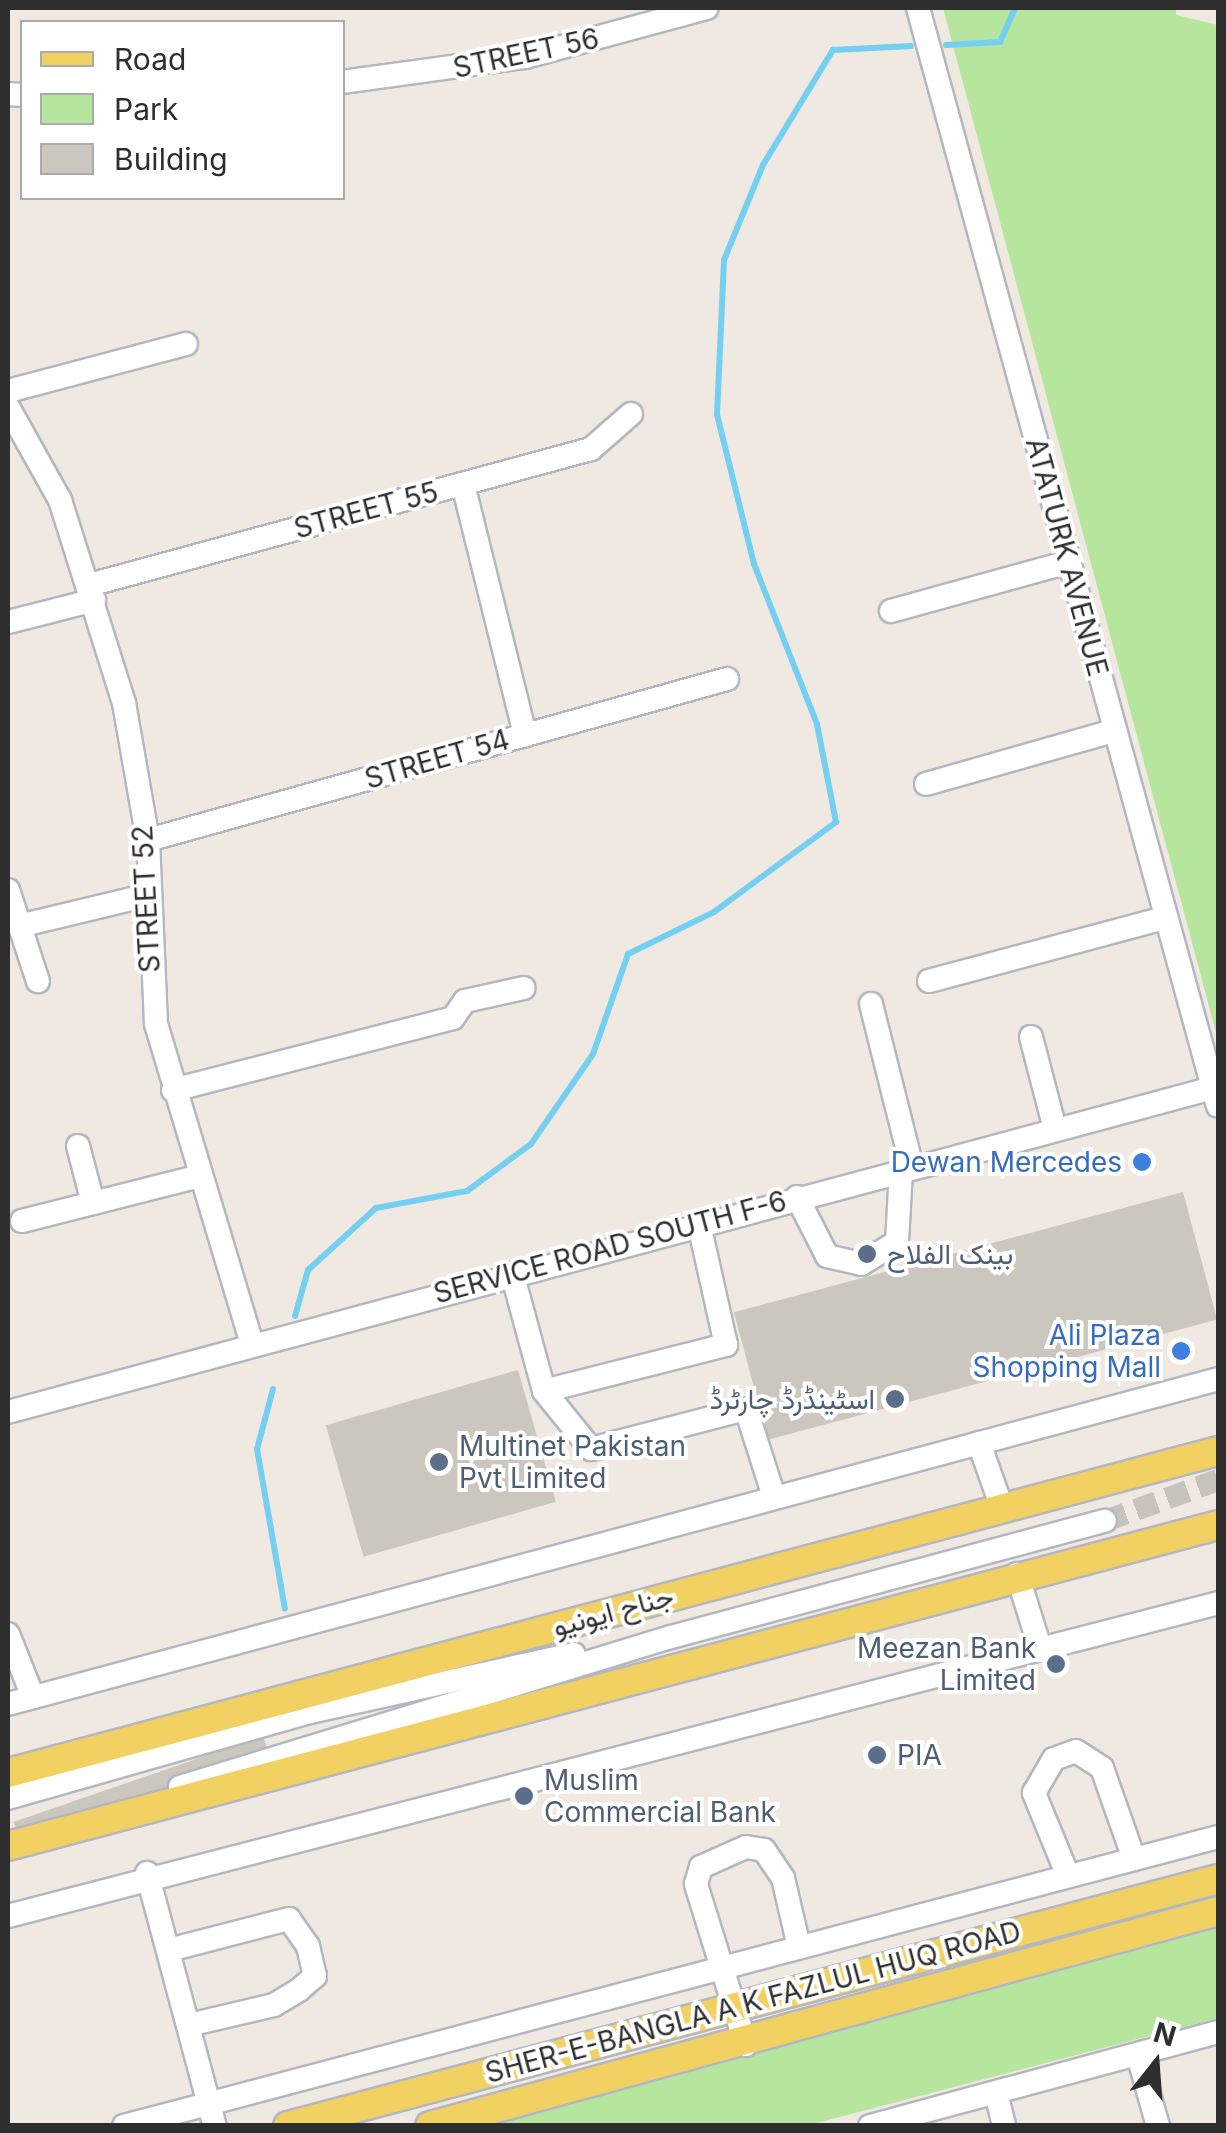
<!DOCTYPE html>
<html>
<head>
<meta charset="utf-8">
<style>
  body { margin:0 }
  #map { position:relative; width:1226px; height:2133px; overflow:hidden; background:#efe9e1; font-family:Inter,Vazirmatn,sans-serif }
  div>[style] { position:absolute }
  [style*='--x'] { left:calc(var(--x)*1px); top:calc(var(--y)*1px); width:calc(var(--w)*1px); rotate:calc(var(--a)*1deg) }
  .green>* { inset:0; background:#b6e59e }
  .stream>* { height:6px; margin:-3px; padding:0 3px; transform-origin:3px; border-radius:3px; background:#75cff0 }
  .building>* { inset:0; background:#cbc7bf; transform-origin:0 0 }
  .minor-tunnel>* { height:22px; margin-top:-11px; transform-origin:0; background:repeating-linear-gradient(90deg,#c8c4bd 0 22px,transparent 0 33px) }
  .roads { filter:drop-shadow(2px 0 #b4b7c1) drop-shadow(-2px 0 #b4b7c1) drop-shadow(0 2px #b4b7c1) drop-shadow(0 -2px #b4b7c1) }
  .minor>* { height:22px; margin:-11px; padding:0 11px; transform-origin:11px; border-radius:11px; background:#fff }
  .major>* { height:28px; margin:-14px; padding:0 14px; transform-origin:14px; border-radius:14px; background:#f2d163 }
  .dots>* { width:28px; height:28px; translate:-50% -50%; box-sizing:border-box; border:5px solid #fff; border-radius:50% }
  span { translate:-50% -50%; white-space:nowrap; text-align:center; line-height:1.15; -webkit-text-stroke:8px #fff; paint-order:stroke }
  .street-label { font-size:28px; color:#2e2e2e }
  .shop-label { font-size:28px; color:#366cbe }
  .right { translate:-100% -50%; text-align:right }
  .service-label { font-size:28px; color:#4e5e75 }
  .left { translate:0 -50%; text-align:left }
  .frame { position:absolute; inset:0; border:10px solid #2e2e2e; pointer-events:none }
  .legend { position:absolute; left:20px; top:20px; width:325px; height:180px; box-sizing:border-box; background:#fff; border:2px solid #ababab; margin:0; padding:12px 18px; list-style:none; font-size:30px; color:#2e2e2e }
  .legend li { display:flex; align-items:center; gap:20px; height:50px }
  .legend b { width:50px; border:2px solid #ababab }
  .north { position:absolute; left:1106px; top:2013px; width:100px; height:100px; -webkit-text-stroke:8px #fff; paint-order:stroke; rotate:17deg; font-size:28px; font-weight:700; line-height:40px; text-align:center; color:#2e2e2e }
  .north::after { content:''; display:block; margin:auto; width:35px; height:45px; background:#2e2e2e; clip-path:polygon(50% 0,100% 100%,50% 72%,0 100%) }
</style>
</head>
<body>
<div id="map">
  <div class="green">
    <div style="clip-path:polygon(943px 8px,1176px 8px,1176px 15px,1218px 25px,1218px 1040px)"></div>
    <div style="clip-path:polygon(1218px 1909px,1218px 2018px,809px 2125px,433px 2126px)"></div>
  </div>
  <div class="stream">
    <div style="--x:946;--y:45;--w:54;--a:-3.2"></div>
    <div style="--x:1000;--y:42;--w:37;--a:-66"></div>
    <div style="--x:295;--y:1316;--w:48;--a:-74.2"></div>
    <div style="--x:308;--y:1270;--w:92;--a:-42.4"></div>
    <div style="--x:376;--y:1208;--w:93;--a:-10.6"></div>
    <div style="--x:467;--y:1191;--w:79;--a:-36.3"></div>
    <div style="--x:531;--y:1144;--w:109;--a:-55.4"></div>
    <div style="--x:593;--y:1054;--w:106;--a:-70.7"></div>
    <div style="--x:628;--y:954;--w:96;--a:-26"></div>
    <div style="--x:714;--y:912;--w:152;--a:-36.4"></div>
    <div style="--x:836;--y:822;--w:100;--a:-101"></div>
    <div style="--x:817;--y:724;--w:172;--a:-111.5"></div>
    <div style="--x:754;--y:564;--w:154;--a:-103.9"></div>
    <div style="--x:717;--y:415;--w:155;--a:-87.4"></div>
    <div style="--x:724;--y:260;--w:103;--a:-67.7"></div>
    <div style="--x:763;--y:165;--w:135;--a:-58.7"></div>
    <div style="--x:833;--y:50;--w:78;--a:-2.9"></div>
    <div style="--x:273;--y:1389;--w:62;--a:104.9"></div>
    <div style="--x:257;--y:1449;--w:162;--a:80.1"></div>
  </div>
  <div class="building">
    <div style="left:1183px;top:1192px;width:132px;height:465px;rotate:75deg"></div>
    <div style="left:518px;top:1370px;width:137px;height:200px;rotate:74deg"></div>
    <div style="left:263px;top:1736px;width:18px;height:264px;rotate:71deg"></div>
  </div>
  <div class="minor-tunnel">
    <div style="--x:1105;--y:1521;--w:120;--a:-19.9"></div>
  </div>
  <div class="roads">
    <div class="minor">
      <div style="--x:918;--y:8;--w:1138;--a:74.72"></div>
      <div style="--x:342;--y:82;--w:185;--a:-7.8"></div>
      <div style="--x:525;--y:57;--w:188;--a:-15.1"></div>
      <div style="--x:8;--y:94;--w:14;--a:4"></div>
      <div style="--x:8;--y:391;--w:184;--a:-14.8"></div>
      <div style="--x:8;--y:407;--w:107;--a:60.8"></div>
      <div style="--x:60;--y:500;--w:213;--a:72.5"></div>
      <div style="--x:124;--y:703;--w:139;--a:80.1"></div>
      <div style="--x:148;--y:840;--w:184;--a:87.5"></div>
      <div style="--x:156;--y:1024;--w:333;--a:73.3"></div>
      <div style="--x:463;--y:484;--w:259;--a:76.1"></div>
      <div style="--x:89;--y:585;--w:520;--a:-15.16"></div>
      <div style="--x:591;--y:449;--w:53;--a:-41.2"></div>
      <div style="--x:891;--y:611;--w:185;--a:-15.4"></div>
      <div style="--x:8;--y:622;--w:89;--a:-14.3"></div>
      <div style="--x:926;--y:784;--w:194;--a:-15.8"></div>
      <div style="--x:148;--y:840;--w:601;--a:-15.54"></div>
      <div style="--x:8;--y:890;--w:96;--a:71.8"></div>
      <div style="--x:19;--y:926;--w:129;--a:-13.5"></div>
      <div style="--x:929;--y:981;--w:243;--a:-15"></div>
      <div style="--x:871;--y:1004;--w:168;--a:75.9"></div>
      <div style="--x:1031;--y:1037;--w:95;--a:75.4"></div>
      <div style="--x:173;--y:1090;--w:289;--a:-14.4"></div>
      <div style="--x:453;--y:1018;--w:21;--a:-55"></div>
      <div style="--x:465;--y:1001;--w:60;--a:-12.4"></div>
      <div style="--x:78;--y:1146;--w:59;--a:75.3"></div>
      <div style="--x:797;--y:1197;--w:66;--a:63"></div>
      <div style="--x:827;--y:1256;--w:35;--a:13"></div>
      <div style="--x:861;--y:1264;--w:42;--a:-31.4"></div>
      <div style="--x:897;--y:1242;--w:72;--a:-86.8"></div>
      <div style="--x:22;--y:1221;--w:184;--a:-14.2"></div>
      <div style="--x:512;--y:1273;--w:122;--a:74.8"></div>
      <div style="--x:544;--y:1391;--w:75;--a:51"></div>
      <div style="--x:591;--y:1449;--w:160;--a:-14.5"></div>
      <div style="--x:746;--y:1409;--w:92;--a:72.3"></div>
      <div style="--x:544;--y:1391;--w:188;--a:-14.2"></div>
      <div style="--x:726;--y:1345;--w:124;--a:-102.6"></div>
      <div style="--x:8;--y:1412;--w:1248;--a:-15.05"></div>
      <div style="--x:979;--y:1443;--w:69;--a:70.5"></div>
      <div style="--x:1017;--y:1574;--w:77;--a:72.7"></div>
      <div style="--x:8;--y:1634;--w:68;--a:68.4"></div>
      <div style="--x:8;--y:1704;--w:1253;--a:-15.03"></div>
      <div style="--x:180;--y:1787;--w:513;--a:-16.99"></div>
      <div style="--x:671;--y:1637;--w:449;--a:-15"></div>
      <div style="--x:8;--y:1798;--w:314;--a:-15.9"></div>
      <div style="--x:310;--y:1712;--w:270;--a:-12.4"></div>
      <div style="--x:147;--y:1873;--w:262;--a:75"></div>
      <div style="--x:1068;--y:1876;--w:90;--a:-112.3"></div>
      <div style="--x:1034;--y:1793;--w:39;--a:-60"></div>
      <div style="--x:1054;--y:1759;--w:23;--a:-20"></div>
      <div style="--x:1076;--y:1751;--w:31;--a:33"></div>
      <div style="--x:1102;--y:1768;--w:96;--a:70.6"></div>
      <div style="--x:8;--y:1916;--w:1250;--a:-14.5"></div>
      <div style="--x:169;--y:1950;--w:124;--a:-14.5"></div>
      <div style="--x:289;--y:1919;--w:33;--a:55"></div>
      <div style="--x:308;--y:1946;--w:31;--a:77"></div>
      <div style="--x:315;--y:1976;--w:21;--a:139"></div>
      <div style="--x:299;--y:1990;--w:29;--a:149"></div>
      <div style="--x:274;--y:2005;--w:87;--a:166.8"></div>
      <div style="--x:746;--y:2045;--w:169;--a:-107.3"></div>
      <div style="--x:696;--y:1884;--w:18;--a:-74"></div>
      <div style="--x:701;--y:1867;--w:49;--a:-24"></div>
      <div style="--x:746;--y:1847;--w:18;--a:9"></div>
      <div style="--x:764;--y:1850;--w:34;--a:56"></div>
      <div style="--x:783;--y:1878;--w:71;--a:76.9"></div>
      <div style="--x:1138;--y:2055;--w:74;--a:74.3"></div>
      <div style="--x:996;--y:2093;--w:34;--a:76"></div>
      <div style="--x:124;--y:2126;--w:1132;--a:-14.8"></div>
      <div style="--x:870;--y:2126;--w:360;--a:-15.1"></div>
    </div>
    <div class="major">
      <div style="--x:8;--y:1773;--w:1252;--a:-14.9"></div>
      <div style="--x:8;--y:1846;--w:1252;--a:-14.86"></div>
      <div style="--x:288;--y:2126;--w:962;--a:-14.87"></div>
      <div style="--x:430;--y:2126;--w:817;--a:-15.26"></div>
    </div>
  </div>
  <div class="dots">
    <div style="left:1142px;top:1162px;background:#3f7fe0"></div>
    <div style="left:867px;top:1254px;background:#5c6f8a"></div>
    <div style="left:1181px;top:1351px;background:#3f7fe0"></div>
    <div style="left:895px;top:1399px;background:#5c6f8a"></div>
    <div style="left:439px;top:1462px;background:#5c6f8a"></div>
    <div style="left:1056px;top:1664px;background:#5c6f8a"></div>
    <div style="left:877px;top:1755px;background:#5c6f8a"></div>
    <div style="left:524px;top:1796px;background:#5c6f8a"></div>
  </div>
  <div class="street-label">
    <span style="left:526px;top:53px;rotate:-12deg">STREET 56</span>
    <span style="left:366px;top:510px;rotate:-15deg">STREET 55</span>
    <span style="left:1067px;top:557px;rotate:75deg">ATATURK AVENUE</span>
    <span style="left:437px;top:759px;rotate:-16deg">STREET 54</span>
    <span style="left:146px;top:899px;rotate:-93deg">STREET 52</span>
    <span style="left:610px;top:1247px;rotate:-15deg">SERVICE ROAD SOUTH F-6</span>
    <span style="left:613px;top:1611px;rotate:-15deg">جناح ایونیو</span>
    <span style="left:753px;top:2002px;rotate:-15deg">SHER-E-BANGLA A K FAZLUL HUQ ROAD</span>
  </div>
  <div class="shop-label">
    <span class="right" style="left:1122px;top:1162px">Dewan Mercedes</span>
    <span class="right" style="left:1161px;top:1351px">Ali Plaza<br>Shopping Mall</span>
  </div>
  <div class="service-label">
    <span class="left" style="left:887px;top:1254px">بینک الفلاح</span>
    <span class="right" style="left:875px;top:1399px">اسٹینڈرڈ چارٹرڈ</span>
    <span class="left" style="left:459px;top:1462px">Multinet Pakistan<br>Pvt Limited</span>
    <span class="right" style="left:1036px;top:1664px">Meezan Bank<br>Limited</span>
    <span class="left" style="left:897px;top:1755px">PIA</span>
    <span class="left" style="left:544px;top:1796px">Muslim<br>Commercial Bank</span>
  </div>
  <div class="frame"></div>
  <ul class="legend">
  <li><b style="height:12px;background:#f2d163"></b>Road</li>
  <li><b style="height:28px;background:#b6e59e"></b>Park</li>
  <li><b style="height:28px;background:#cbc7bf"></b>Building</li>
  </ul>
  <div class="north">N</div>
</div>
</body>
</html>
